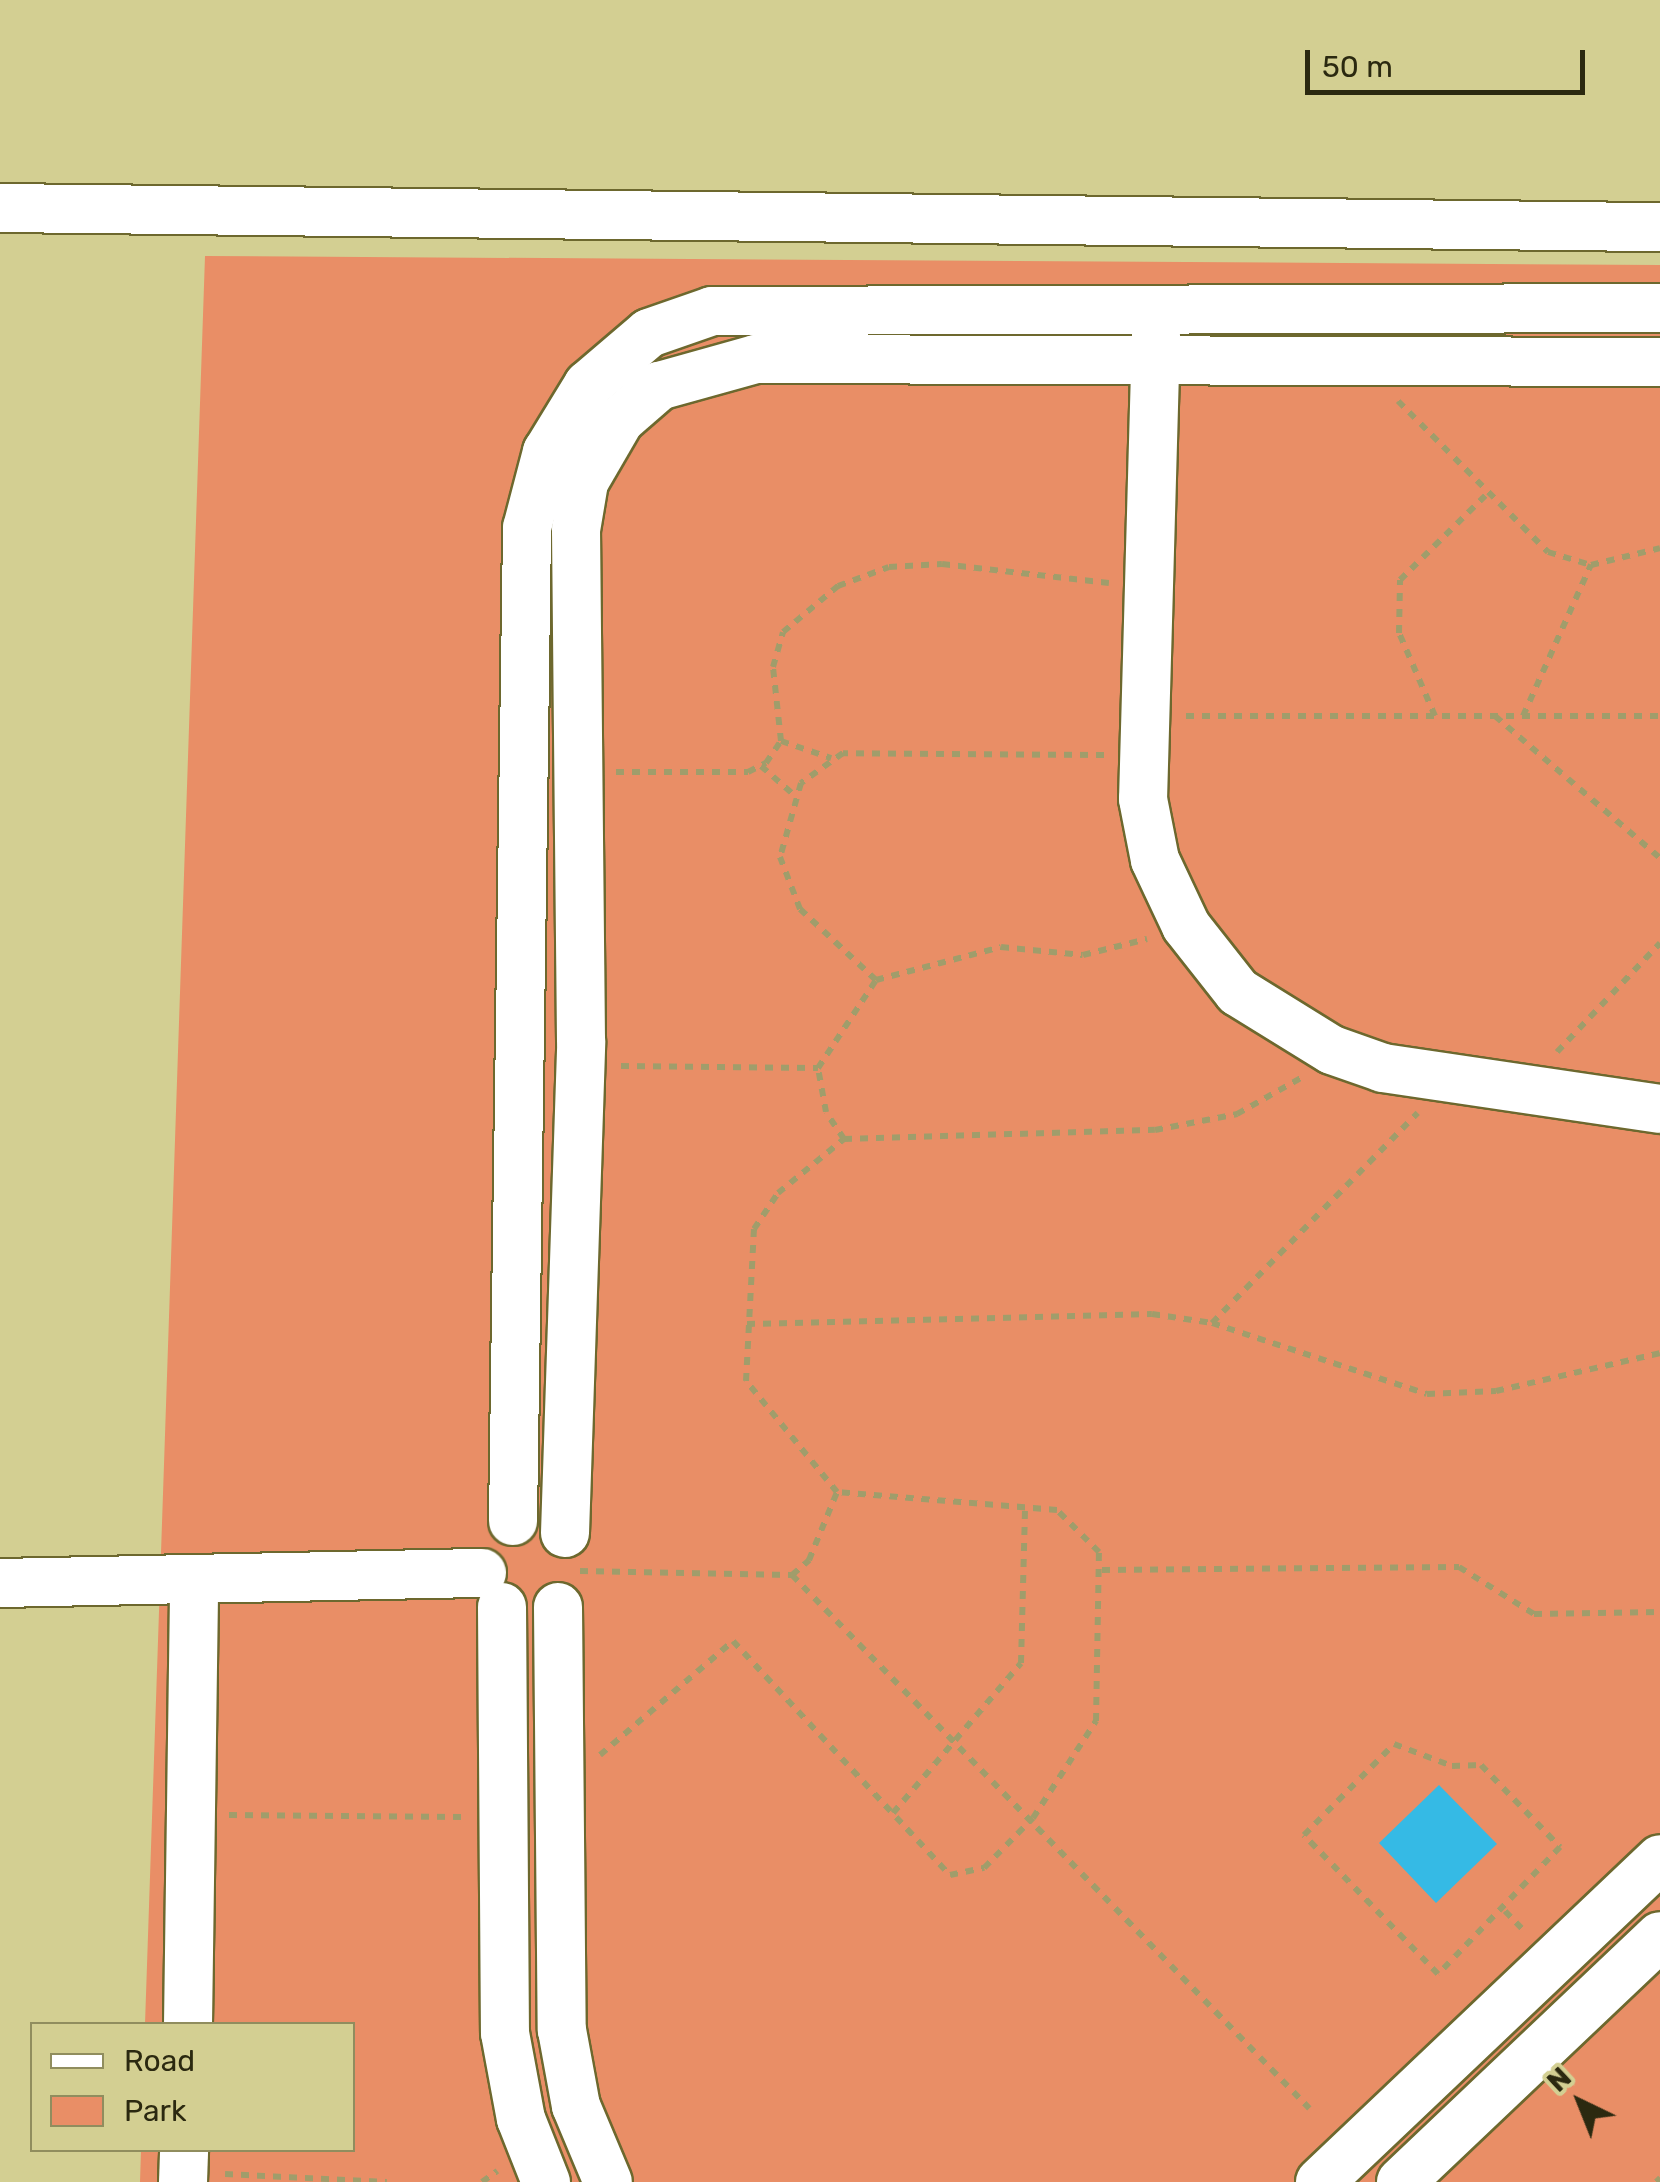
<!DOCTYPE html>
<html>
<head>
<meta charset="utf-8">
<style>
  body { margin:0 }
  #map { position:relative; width:1660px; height:2182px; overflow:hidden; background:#d3cf92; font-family:Rubik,sans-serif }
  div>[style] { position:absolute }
  .green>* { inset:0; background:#e98e66 }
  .water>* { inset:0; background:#35bae5 }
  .path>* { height:6px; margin-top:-3px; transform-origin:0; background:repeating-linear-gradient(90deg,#a09d6b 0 8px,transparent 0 16px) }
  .roads { filter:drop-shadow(2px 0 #6d682e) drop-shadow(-2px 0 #6d682e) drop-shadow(0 2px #6d682e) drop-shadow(0 -2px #6d682e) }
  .minor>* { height:48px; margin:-24px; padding:0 24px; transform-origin:24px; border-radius:24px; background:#fff }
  span { translate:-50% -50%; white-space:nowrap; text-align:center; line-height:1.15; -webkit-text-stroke:8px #d3cf92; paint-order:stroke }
  .legend { position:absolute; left:30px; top:2022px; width:325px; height:130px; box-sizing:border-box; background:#d3cf92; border:2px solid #908d5e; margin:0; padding:12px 18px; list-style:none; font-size:30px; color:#2b2910 }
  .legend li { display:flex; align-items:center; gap:20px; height:50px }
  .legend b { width:50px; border:2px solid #908d5e }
  .north { position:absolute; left:1530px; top:2052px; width:100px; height:100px; -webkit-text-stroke:8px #d3cf92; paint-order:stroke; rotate:317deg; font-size:28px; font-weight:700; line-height:40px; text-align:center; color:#2b2910 }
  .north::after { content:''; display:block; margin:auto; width:35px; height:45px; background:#2b2910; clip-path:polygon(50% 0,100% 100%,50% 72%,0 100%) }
  .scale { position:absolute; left:1305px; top:50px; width:280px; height:45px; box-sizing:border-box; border:5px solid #2b2910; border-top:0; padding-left:12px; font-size:30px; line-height:35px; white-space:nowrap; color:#2b2910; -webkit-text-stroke:8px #d3cf92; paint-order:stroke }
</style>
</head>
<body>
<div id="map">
  <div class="green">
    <i style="clip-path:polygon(205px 256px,1660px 265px,1660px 2182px,140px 2182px,141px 2150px,352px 2150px,352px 2024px,145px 2024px)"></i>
  </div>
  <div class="water">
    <i style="clip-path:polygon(1439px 1785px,1497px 1844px,1436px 1903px,1379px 1843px)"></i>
  </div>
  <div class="path">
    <i style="left:1398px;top:401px;width:213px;rotate:45.2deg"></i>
    <i style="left:1548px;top:552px;width:45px;rotate:16.8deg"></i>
    <i style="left:1591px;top:565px;width:71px;rotate:-13.8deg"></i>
    <i style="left:1186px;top:716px;width:474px"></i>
    <i style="left:1435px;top:716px;width:90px;rotate:-113.4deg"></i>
    <i style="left:1399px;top:633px;width:53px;rotate:-88.9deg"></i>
    <i style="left:1400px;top:580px;width:120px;rotate:-44.7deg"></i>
    <i style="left:1495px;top:716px;width:218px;rotate:40.7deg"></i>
    <i style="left:1523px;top:716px;width:166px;rotate:-65.8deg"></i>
    <i style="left:781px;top:741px;width:53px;rotate:18.8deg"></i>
    <i style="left:1104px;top:755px;width:261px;rotate:-179.6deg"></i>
    <i style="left:843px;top:753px;width:52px;rotate:144.5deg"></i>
    <i style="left:801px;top:783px;width:77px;rotate:105.8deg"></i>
    <i style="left:780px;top:857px;width:56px;rotate:69deg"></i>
    <i style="left:800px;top:909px;width:104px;rotate:43.1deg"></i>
    <i style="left:876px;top:980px;width:129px;rotate:-14.8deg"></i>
    <i style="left:1001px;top:947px;width:82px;rotate:5.6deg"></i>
    <i style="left:1083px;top:955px;width:66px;rotate:-14deg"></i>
    <i style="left:761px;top:766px;width:44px;rotate:41.3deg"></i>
    <i style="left:616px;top:772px;width:132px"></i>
    <i style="left:748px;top:772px;width:20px;rotate:-27deg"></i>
    <i style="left:766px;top:763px;width:27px;rotate:-56deg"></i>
    <i style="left:781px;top:741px;width:74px;rotate:-96.2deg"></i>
    <i style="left:773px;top:667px;width:36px;rotate:-74deg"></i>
    <i style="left:783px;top:632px;width:72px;rotate:-39.9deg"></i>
    <i style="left:838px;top:586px;width:54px;rotate:-20.4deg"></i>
    <i style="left:889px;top:567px;width:53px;rotate:-3.2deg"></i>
    <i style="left:942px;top:564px;width:168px;rotate:6.5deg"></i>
    <i style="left:1557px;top:1052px;width:150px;rotate:-46.6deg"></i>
    <i style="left:621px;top:1066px;width:197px;rotate:0.6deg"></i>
    <i style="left:844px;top:1139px;width:32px;rotate:-124deg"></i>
    <i style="left:826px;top:1112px;width:45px;rotate:-100.3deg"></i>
    <i style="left:818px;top:1068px;width:105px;rotate:-56.6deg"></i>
    <i style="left:1212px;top:1323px;width:294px;rotate:-45.6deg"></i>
    <i style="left:747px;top:1324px;width:405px;rotate:-1.4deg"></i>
    <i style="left:1152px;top:1314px;width:61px;rotate:8.5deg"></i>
    <i style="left:1212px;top:1323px;width:226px;rotate:18.3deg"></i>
    <i style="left:1427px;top:1394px;width:69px;rotate:-2.5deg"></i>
    <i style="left:1496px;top:1391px;width:168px;rotate:-13deg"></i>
    <i style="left:1102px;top:1570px;width:357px;rotate:-0.5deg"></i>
    <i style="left:1459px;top:1567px;width:89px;rotate:32.1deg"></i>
    <i style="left:1534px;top:1614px;width:126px;rotate:-0.9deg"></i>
    <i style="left:580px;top:1571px;width:212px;rotate:1.1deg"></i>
    <i style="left:792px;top:1575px;width:23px;rotate:-41deg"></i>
    <i style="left:809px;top:1560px;width:74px;rotate:-67.6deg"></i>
    <i style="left:792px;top:1575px;width:743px;rotate:45.87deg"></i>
    <i style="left:1394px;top:1744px;width:62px;rotate:20.8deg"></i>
    <i style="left:1452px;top:1766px;width:29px;rotate:-2deg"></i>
    <i style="left:1481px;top:1765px;width:114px;rotate:46.1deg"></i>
    <i style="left:1560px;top:1847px;width:176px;rotate:133.8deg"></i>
    <i style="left:1438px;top:1974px;width:193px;rotate:-134deg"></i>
    <i style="left:1304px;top:1835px;width:128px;rotate:-45.3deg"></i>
    <i style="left:600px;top:1755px;width:175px;rotate:-40.6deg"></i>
    <i style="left:733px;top:1641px;width:319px;rotate:47.2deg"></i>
    <i style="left:950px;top:1875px;width:35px;rotate:-12deg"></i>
    <i style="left:984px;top:1868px;width:70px;rotate:-45.6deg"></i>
    <i style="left:1033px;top:1818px;width:116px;rotate:-57deg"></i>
    <i style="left:1096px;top:1721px;width:169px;rotate:-89deg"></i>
    <i style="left:1099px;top:1552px;width:59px;rotate:-135deg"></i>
    <i style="left:1057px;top:1510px;width:221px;rotate:-175.3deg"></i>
    <i style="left:837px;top:1492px;width:144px;rotate:-129.3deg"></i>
    <i style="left:746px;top:1381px;width:152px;rotate:-87deg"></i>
    <i style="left:754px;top:1229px;width:43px;rotate:-56.3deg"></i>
    <i style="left:778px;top:1193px;width:85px;rotate:-39.3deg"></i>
    <i style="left:844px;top:1139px;width:311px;rotate:-1.7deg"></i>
    <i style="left:1155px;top:1130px;width:84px;rotate:-11deg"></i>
    <i style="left:1237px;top:1114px;width:73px;rotate:-29.4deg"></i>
    <i style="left:893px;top:1813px;width:197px;rotate:-49.5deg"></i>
    <i style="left:1021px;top:1663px;width:155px;rotate:-88.5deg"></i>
    <i style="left:229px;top:1815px;width:233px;rotate:0.5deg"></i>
    <i style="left:1505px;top:1911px;width:29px;rotate:46deg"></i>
    <i style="left:225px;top:2174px;width:162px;rotate:2.8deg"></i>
    <i style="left:482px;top:2182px;width:19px;rotate:-36deg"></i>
    <i style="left:1656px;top:2182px;width:6px;rotate:-45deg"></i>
  </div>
  <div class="roads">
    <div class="minor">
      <i style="left:0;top:208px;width:1660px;rotate:0.66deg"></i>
      <i style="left:1156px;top:335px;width:464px;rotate:91.6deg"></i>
      <i style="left:1143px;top:799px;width:62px;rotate:78.9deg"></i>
      <i style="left:1155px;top:860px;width:73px;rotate:64.8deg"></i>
      <i style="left:1186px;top:926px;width:84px;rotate:51.8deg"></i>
      <i style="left:1238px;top:992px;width:110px;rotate:31.7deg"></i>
      <i style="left:1332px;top:1050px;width:54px;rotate:19.4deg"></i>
      <i style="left:1383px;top:1068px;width:280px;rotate:8.4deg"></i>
      <i style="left:513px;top:1521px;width:993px;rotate:-89.19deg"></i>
      <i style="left:527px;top:528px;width:79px;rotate:-75.3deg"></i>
      <i style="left:547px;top:452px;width:79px;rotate:-58.5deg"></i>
      <i style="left:588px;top:385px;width:80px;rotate:-40.4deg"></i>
      <i style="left:649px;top:333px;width:67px;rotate:-19.2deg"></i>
      <i style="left:712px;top:311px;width:948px;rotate:-0.18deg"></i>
      <i style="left:565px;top:1533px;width:492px;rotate:-88.1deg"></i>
      <i style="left:581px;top:1041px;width:511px;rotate:-90.56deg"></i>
      <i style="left:576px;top:530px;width:49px;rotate:-80.5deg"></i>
      <i style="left:584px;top:482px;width:72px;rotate:-59.9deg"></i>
      <i style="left:620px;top:420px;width:52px;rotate:-41.1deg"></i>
      <i style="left:659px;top:386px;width:101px;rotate:-15.6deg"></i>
      <i style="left:756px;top:359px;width:904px;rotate:0.19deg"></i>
      <i style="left:0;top:1583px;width:482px;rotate:-1.2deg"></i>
      <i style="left:502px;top:1607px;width:426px;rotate:89.6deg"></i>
      <i style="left:505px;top:2033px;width:87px;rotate:79.5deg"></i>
      <i style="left:521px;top:2119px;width:68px;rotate:68.4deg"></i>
      <i style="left:558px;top:1607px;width:423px;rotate:89.5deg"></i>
      <i style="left:562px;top:2030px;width:77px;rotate:79.6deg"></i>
      <i style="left:576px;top:2106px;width:82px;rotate:67.2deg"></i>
      <i style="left:188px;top:2024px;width:445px;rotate:-89.2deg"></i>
      <i style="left:183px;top:2182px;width:32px;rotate:-88deg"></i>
      <i style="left:1320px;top:2182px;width:469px;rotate:-43.5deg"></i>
      <i style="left:1401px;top:2182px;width:357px;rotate:-43.5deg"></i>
    </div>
  </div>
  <ul class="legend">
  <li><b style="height:12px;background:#fff"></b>Road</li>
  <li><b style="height:28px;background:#e98e66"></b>Park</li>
  </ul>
  <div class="north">N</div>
  <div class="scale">50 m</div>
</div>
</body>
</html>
